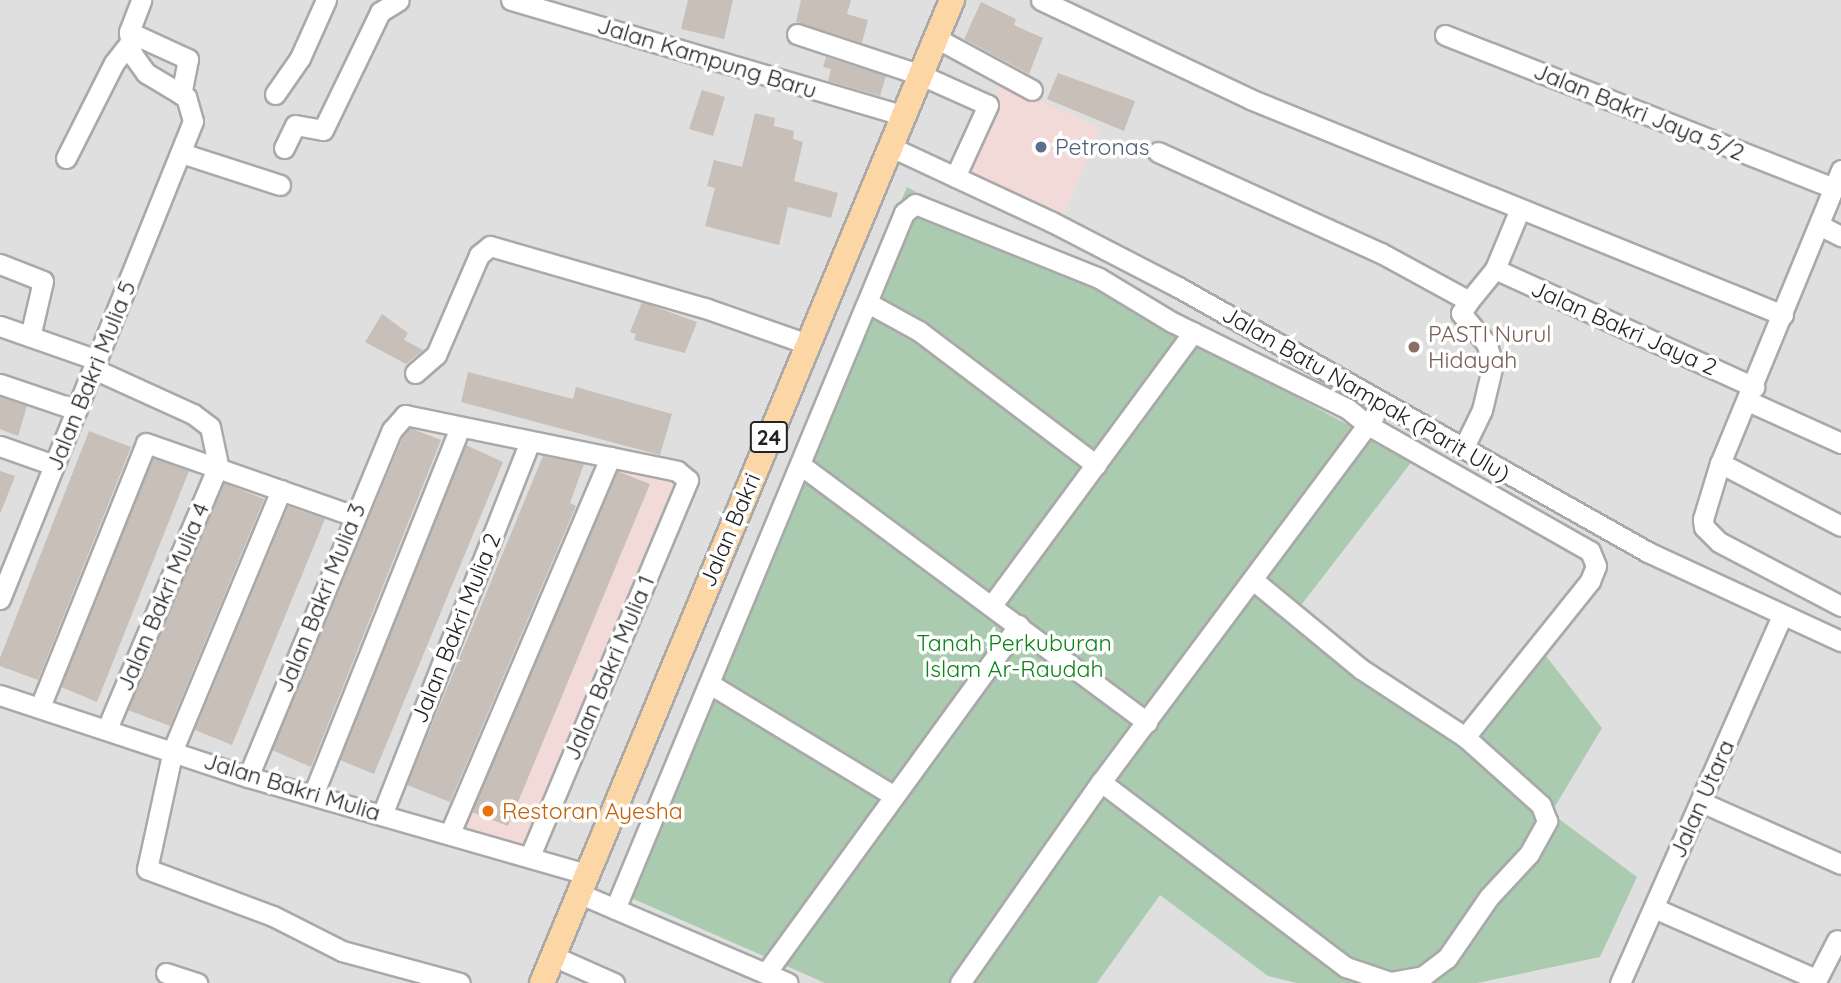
<!DOCTYPE html>
<html>
<head>
<meta charset="utf-8">
<style>
  body { margin:0 }
  #map { position:relative; width:1841px; height:983px; overflow:hidden; background:#f2efe9; font-family:Quicksand,sans-serif }
  div>[style] { position:absolute }
  .residential>* { inset:0; background:#e0dfdf }
  .commercial>* { inset:0; background:#f2dad9 }
  .cemetery>* { inset:0; background:#aacbaf }
  .building>* { inset:0; background:#c7bfb8 }
  .roads { filter:drop-shadow(2px 0 #a9a9a9) drop-shadow(-2px 0 #a9a9a9) drop-shadow(0 2px #a9a9a9) drop-shadow(0 -2px #a9a9a9) }
  .minor>* { height:19px; margin:-9.5px; padding:0 9.5px; transform-origin:9.5px; border-radius:9.5px; background:#fff }
  .major>* { height:24px; margin:-12px; padding:0 12px; transform-origin:12px; border-radius:12px; background:#fcd6a4 }
  .dots>* { width:19px; height:19px; translate:-50% -50%; box-sizing:border-box; border:4px solid #fff; border-radius:50% }
  span { translate:-50% -50%; white-space:nowrap; text-align:center; line-height:1.15; -webkit-text-stroke:7px #fff; paint-order:stroke }
  .shield-label span { padding:2px 5px; background:#fff; border:2px solid; border-radius:5px; -webkit-text-stroke-width:0 }
  .shield-label { font-size:21px; color:#222; font-weight:700 }
  .street-label { font-size:23px; color:#222 }
  .service-label { font-size:23px; color:#4e5e75 }
  .left { translate:0 -50%; text-align:left }
  .education-label { font-size:23px; color:#785e54 }
  .park-label { font-size:23px; color:#0c8416 }
  .food-label { font-size:23px; color:#c56008 }
</style>
</head>
<body>
<div id="map">
  <div class="residential">
    <i style="clip-path:polygon(0 0,1841px 0,1841px 983px,0 983px)"></i>
  </div>
  <div class="commercial">
    <i style="clip-path:polygon(1001px 83px,1100px 128px,1063px 217px,963px 171px)"></i>
    <i style="clip-path:polygon(607px 453px,695px 480px,533px 863px,444px 838px)"></i>
  </div>
  <div class="cemetery">
    <i style="clip-path:polygon(907px 187px,1413px 460px,1292px 617px,1464px 747px,1546px 656px,1602px 728px,1551px 813px,1637px 877px,1600px 957px,1477px 983px,1297px 983px,1268px 976px,1160px 895px,1097px 983px,825px 983px,613px 890px)"></i>
  </div>
  <div class="building">
    <i style="clip-path:polygon(688px 0,733px 0,724px 39px,681px 29px)"></i>
    <i style="clip-path:polygon(801px 0,851px 0,847px 14px,868px 20px,862px 43px,796px 22px)"></i>
    <i style="clip-path:polygon(981px 2px,1016px 19px,1014px 25px,1043px 38px,1029px 74px,964px 39px)"></i>
    <i style="clip-path:polygon(826px 57px,886px 76px,880px 96px,828px 81px,831px 69px,823px 67px)"></i>
    <i style="clip-path:polygon(1058px 73px,1135px 101px,1124px 131px,1047px 99px)"></i>
    <i style="clip-path:polygon(702px 90px,725px 97px,713px 136px,689px 129px)"></i>
    <i style="clip-path:polygon(755px 113px,775px 118px,774px 126px,794px 131px,793px 139px,803px 142px,794px 181px,838px 193px,831px 218px,788px 207px,779px 245px,705px 226px,715px 188px,707px 186px,714px 160px,742px 167px)"></i>
    <i style="clip-path:polygon(642px 302px,697px 322px,685px 353px,634px 340px,636px 334px,630px 332px)"></i>
    <i style="clip-path:polygon(382px 314px,408px 333px,404px 340px,423px 350px,406px 364px,365px 342px)"></i>
    <i style="clip-path:polygon(468px 372px,573px 399px,576px 387px,672px 414px,660px 455px,461px 402px)"></i>
    <i style="clip-path:polygon(0 397px,27px 406px,18px 436px,0 429px)"></i>
    <i style="clip-path:polygon(410px 428px,441px 440px,311px 767px,272px 750px,403px 437px)"></i>
    <i style="clip-path:polygon(89px 431px,131px 447px,38px 680px,0 666px,0 658px)"></i>
    <i style="clip-path:polygon(466px 445px,503px 462px,374px 774px,340px 760px)"></i>
    <i style="clip-path:polygon(543px 456px,584px 464px,570px 503px,576px 506px,450px 802px,407px 785px)"></i>
    <i style="clip-path:polygon(153px 458px,189px 471px,97px 702px,61px 687px)"></i>
    <i style="clip-path:polygon(0 471px,15px 476px,1px 512px,0 512px)"></i>
    <i style="clip-path:polygon(617px 471px,650px 484px,508px 826px,472px 812px)"></i>
    <i style="clip-path:polygon(224px 483px,264px 499px,170px 726px,128px 710px)"></i>
    <i style="clip-path:polygon(288px 506px,325px 519px,232px 745px,195px 730px)"></i>
  </div>
  <div class="roads">
    <div class="minor">
      <i style="left:511px;top:0;width:410px;rotate:16.4deg"></i>
      <i style="left:1041px;top:0;width:231px;rotate:25.3deg"></i>
      <i style="left:1250px;top:99px;width:575px;rotate:22.06deg"></i>
      <i style="left:129px;top:32px;width:65px;rotate:24.6deg"></i>
      <i style="left:188px;top:59px;width:36px;rotate:101deg"></i>
      <i style="left:797px;top:34px;width:131px;rotate:18.3deg"></i>
      <i style="left:921px;top:75px;width:73px;rotate:24.1deg"></i>
      <i style="left:988px;top:105px;width:79px;rotate:114.6deg"></i>
      <i style="left:1445px;top:35px;width:418px;rotate:21.5deg"></i>
      <i style="left:936px;top:38px;width:109px;rotate:28.4deg"></i>
      <i style="left:275px;top:94px;width:44px;rotate:-55.2deg"></i>
      <i style="left:300px;top:58px;width:64px;rotate:-65.9deg"></i>
      <i style="left:891px;top:147px;width:178px;rotate:25deg"></i>
      <i style="left:1052px;top:222px;width:142px;rotate:27.3deg"></i>
      <i style="left:1178px;top:287px;width:540px;rotate:29.42deg"></i>
      <i style="left:1648px;top:552px;width:213px;rotate:24.8deg"></i>
      <i style="left:284px;top:148px;width:25px;rotate:-64deg"></i>
      <i style="left:295px;top:125px;width:28px;rotate:10deg"></i>
      <i style="left:323px;top:130px;width:131px;rotate:-64.2deg"></i>
      <i style="left:380px;top:12px;width:22px;rotate:-32deg"></i>
      <i style="left:1158px;top:152px;width:245px;rotate:24.4deg"></i>
      <i style="left:1381px;top:253px;width:100px;rotate:28.6deg"></i>
      <i style="left:1469px;top:301px;width:41px;rotate:-50.9deg"></i>
      <i style="left:1495px;top:269px;width:63px;rotate:-67.5deg"></i>
      <i style="left:181px;top:153px;width:104px;rotate:17.9deg"></i>
      <i style="left:66px;top:158px;width:106px;rotate:-63.2deg"></i>
      <i style="left:114px;top:63px;width:24px;rotate:-52deg"></i>
      <i style="left:1841px;top:170px;width:317px;rotate:112.4deg"></i>
      <i style="left:1720px;top:463px;width:59px;rotate:106.9deg"></i>
      <i style="left:1703px;top:519px;width:8px;rotate:83deg"></i>
      <i style="left:1704px;top:527px;width:21px;rotate:45deg"></i>
      <i style="left:1719px;top:542px;width:138px;rotate:27.7deg"></i>
      <i style="left:1819px;top:225px;width:25px;rotate:27deg"></i>
      <i style="left:0;top:264px;width:46px;rotate:21.6deg"></i>
      <i style="left:43px;top:281px;width:57px;rotate:103.1deg"></i>
      <i style="left:1495px;top:269px;width:285px;rotate:24.5deg"></i>
      <i style="left:868px;top:303px;width:58px;rotate:28.8deg"></i>
      <i style="left:919px;top:331px;width:222px;rotate:37.1deg"></i>
      <i style="left:0;top:326px;width:103px;rotate:19.3deg"></i>
      <i style="left:94px;top:369px;width:109px;rotate:24.4deg"></i>
      <i style="left:193px;top:414px;width:21px;rotate:37deg"></i>
      <i style="left:210px;top:427px;width:40px;rotate:78deg"></i>
      <i style="left:218px;top:466px;width:285px;rotate:112.9deg"></i>
      <i style="left:415px;top:373px;width:28px;rotate:-41deg"></i>
      <i style="left:436px;top:355px;width:109px;rotate:-66.7deg"></i>
      <i style="left:479px;top:255px;width:14px;rotate:-39deg"></i>
      <i style="left:490px;top:246px;width:224px;rotate:16.1deg"></i>
      <i style="left:705px;top:308px;width:109px;rotate:19.3deg"></i>
      <i style="left:0;top:384px;width:81px;rotate:18.7deg"></i>
      <i style="left:1748px;top:401px;width:102px;rotate:24.3deg"></i>
      <i style="left:0;top:446px;width:57px;rotate:19.4deg"></i>
      <i style="left:1463px;top:449px;width:43px;rotate:-64deg"></i>
      <i style="left:1482px;top:410px;width:47px;rotate:-76.6deg"></i>
      <i style="left:1493px;top:364px;width:22px;rotate:-108deg"></i>
      <i style="left:1486px;top:343px;width:39px;rotate:-130deg"></i>
      <i style="left:1461px;top:313px;width:14px;rotate:-56deg"></i>
      <i style="left:1720px;top:463px;width:136px;rotate:27.5deg"></i>
      <i style="left:802px;top:466px;width:430px;rotate:36.6deg"></i>
      <i style="left:281px;top:490px;width:282px;rotate:112.6deg"></i>
      <i style="left:173px;top:750px;width:122px;rotate:102.3deg"></i>
      <i style="left:147px;top:869px;width:134px;rotate:20.5deg"></i>
      <i style="left:273px;top:916px;width:77px;rotate:26.9deg"></i>
      <i style="left:342px;top:951px;width:122px;rotate:15.2deg"></i>
      <i style="left:0;top:599px;width:515px;rotate:-68.01deg"></i>
      <i style="left:193px;top:121px;width:25px;rotate:-106deg"></i>
      <i style="left:186px;top:97px;width:47px;rotate:-149deg"></i>
      <i style="left:146px;top:73px;width:24px;rotate:-126deg"></i>
      <i style="left:132px;top:54px;width:22px;rotate:-98deg"></i>
      <i style="left:129px;top:32px;width:34px;rotate:-69deg"></i>
      <i style="left:992px;top:605px;width:339px;rotate:-53.6deg"></i>
      <i style="left:710px;top:684px;width:215px;rotate:31.3deg"></i>
      <i style="left:0;top:695px;width:261px;rotate:18.3deg"></i>
      <i style="left:248px;top:777px;width:352px;rotate:16deg"></i>
      <i style="left:40px;top:707px;width:284px;rotate:-68.1deg"></i>
      <i style="left:146px;top:443px;width:221px;rotate:19.3deg"></i>
      <i style="left:248px;top:777px;width:376px;rotate:-67.5deg"></i>
      <i style="left:392px;top:430px;width:20px;rotate:-49deg"></i>
      <i style="left:405px;top:415px;width:278px;rotate:11.6deg"></i>
      <i style="left:677px;top:471px;width:14px;rotate:39deg"></i>
      <i style="left:688px;top:480px;width:408px;rotate:112.8deg"></i>
      <i style="left:1101px;top:782px;width:307px;rotate:37.1deg"></i>
      <i style="left:1346px;top:967px;width:46px;rotate:18.8deg"></i>
      <i style="left:1390px;top:982px;width:34px;rotate:-10deg"></i>
      <i style="left:1423px;top:976px;width:30px;rotate:-37deg"></i>
      <i style="left:1447px;top:958px;width:74px;rotate:-55.5deg"></i>
      <i style="left:1489px;top:897px;width:59px;rotate:-47.1deg"></i>
      <i style="left:1529px;top:854px;width:38px;rotate:-61deg"></i>
      <i style="left:1547px;top:821px;width:17px;rotate:-111deg"></i>
      <i style="left:1541px;top:805px;width:102px;rotate:-138.2deg"></i>
      <i style="left:1465px;top:737px;width:124px;rotate:-146.8deg"></i>
      <i style="left:1361px;top:669px;width:140px;rotate:-140.5deg"></i>
      <i style="left:313px;top:795px;width:396px;rotate:-68.2deg"></i>
      <i style="left:1701px;top:802px;width:153px;rotate:23.9deg"></i>
      <i style="left:382px;top:815px;width:402px;rotate:-68.4deg"></i>
      <i style="left:450px;top:833px;width:409px;rotate:-66.9deg"></i>
      <i style="left:578px;top:893px;width:228px;rotate:23.2deg"></i>
      <i style="left:1654px;top:908px;width:177px;rotate:23.7deg"></i>
      <i style="left:615px;top:909px;width:754px;rotate:-67.45deg"></i>
      <i style="left:904px;top:213px;width:14px;rotate:-39deg"></i>
      <i style="left:915px;top:204px;width:198px;rotate:21.9deg"></i>
      <i style="left:1099px;top:278px;width:85px;rotate:31.1deg"></i>
      <i style="left:1172px;top:322px;width:196px;rotate:26.3deg"></i>
      <i style="left:1348px;top:409px;width:26px;rotate:39deg"></i>
      <i style="left:1368px;top:425px;width:255px;rotate:29.6deg"></i>
      <i style="left:1590px;top:551px;width:16px;rotate:68deg"></i>
      <i style="left:1596px;top:566px;width:16px;rotate:112deg"></i>
      <i style="left:1590px;top:581px;width:200px;rotate:128.7deg"></i>
      <i style="left:553px;top:956px;width:67px;rotate:23.9deg"></i>
      <i style="left:166px;top:973px;width:33px;rotate:18deg"></i>
      <i style="left:766px;top:973px;width:430px;rotate:-54deg"></i>
      <i style="left:960px;top:983px;width:246px;rotate:-55deg"></i>
      <i style="left:1101px;top:782px;width:457px;rotate:-53.3deg"></i>
      <i style="left:1620px;top:983px;width:402px;rotate:-66.2deg"></i>
      <i style="left:1815px;top:983px;width:48px;rotate:-62.9deg"></i>
    </div>
    <div class="major">
      <i style="left:542px;top:983px;width:1065px;rotate:-67.36deg"></i>
    </div>
  </div>
  <div class="dots">
    <i style="left:1041px;top:147px;background:#5c6f8a"></i>
    <i style="left:1414px;top:347px;background:#8d6e63"></i>
    <i style="left:488px;top:811px;background:#e8710a"></i>
  </div>
  <div class="shield-label">
    <span style="left:769px;top:437px">24</span>
  </div>
  <div class="street-label">
    <span style="left:707px;top:58px;rotate:17deg">Jalan Kampung Baru</span>
    <span style="left:1639px;top:112px;rotate:22deg">Jalan Bakri Jaya 5/2</span>
    <span style="left:1624px;top:328px;rotate:24deg">Jalan Bakri Jaya 2</span>
    <span style="left:91px;top:376px;rotate:-68deg">Jalan Bakri Mulia 5</span>
    <span style="left:1366px;top:394px;rotate:30deg">Jalan Batu Nampak (Parit Ulu)</span>
    <span style="left:730px;top:530px;rotate:-67deg">Jalan Bakri</span>
    <span style="left:163px;top:597px;rotate:-67deg">Jalan Bakri Mulia 4</span>
    <span style="left:321px;top:598px;rotate:-68deg">Jalan Bakri Mulia 3</span>
    <span style="left:456px;top:628px;rotate:-68deg">Jalan Bakri Mulia 2</span>
    <span style="left:609px;top:668px;rotate:-67deg">Jalan Bakri Mulia 1</span>
    <span style="left:292px;top:787px;rotate:17deg">Jalan Bakri Mulia</span>
    <span style="left:1702px;top:799px;rotate:-66deg">Jalan Utara</span>
  </div>
  <div class="service-label">
    <span class="left" style="left:1055px;top:147px">Petronas</span>
  </div>
  <div class="education-label">
    <span class="left" style="left:1428px;top:347px">PASTI Nurul<br>Hidayah</span>
  </div>
  <div class="park-label">
    <span style="left:1014px;top:656px">Tanah Perkuburan<br>Islam Ar-Raudah</span>
  </div>
  <div class="food-label">
    <span class="left" style="left:502px;top:811px">Restoran Ayesha</span>
  </div>
</div>
</body>
</html>
